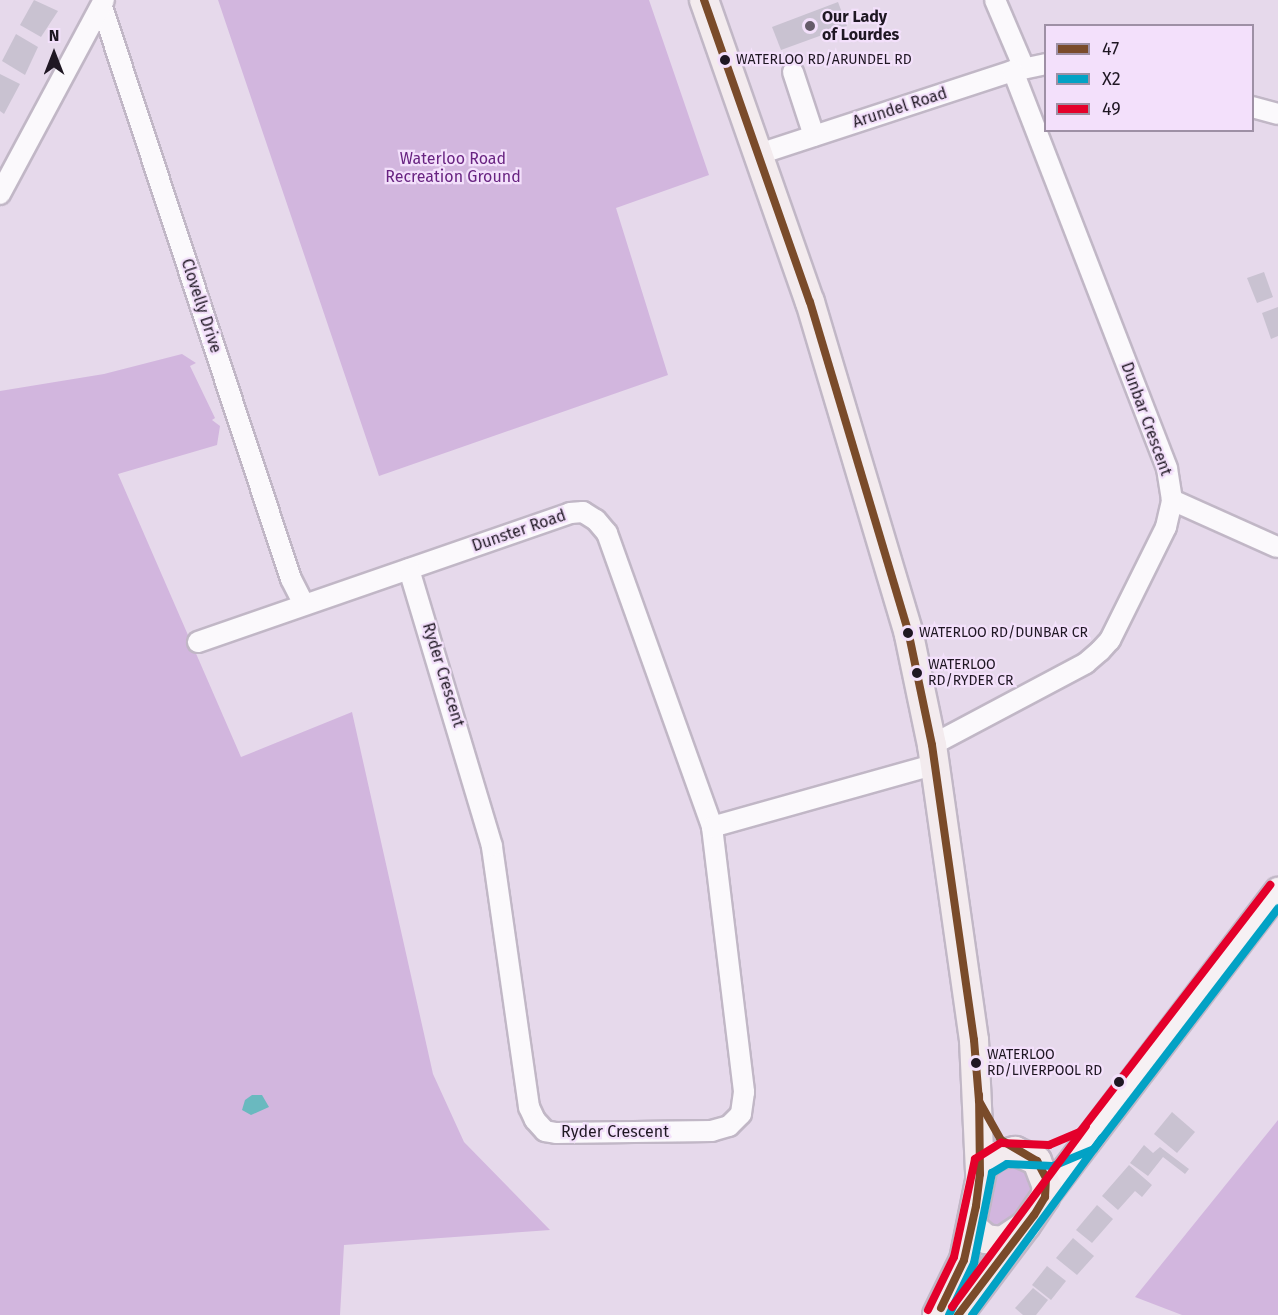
<!DOCTYPE html>
<html>
<head>
<meta charset="utf-8">
<style>
  body { margin:0 }
  #map { position:relative; width:1278px; height:1315px; overflow:hidden; background:#e6d9eb; font-family:"Fira Sans",sans-serif }
  div>[style] { position:absolute }
  .green>* { inset:0; background:#d2b6de }
  .water>* { inset:0; background:#6ab9bf }
  .building>* { inset:0; background:#c9c2d1 }
  .roads { filter:drop-shadow(2px 0 #c1b7c6) drop-shadow(-2px 0 #c1b7c6) drop-shadow(0 2px #c1b7c6) drop-shadow(0 -2px #c1b7c6) }
  .minor>* { height:20px; margin:-10px; padding:0 10px; transform-origin:10px; border-radius:10px; background:#fbf9fc }
  .major>* { height:26px; margin:-13px; padding:0 13px; transform-origin:13px; border-radius:13px; background:#f6f1f4 }
  .highway>* { height:28px; margin:-14px; padding:0 14px; transform-origin:14px; border-radius:14px; background:#f3ebee }
  .bus-1>* { height:8px; margin:-4px; padding:0 4px; transform-origin:4px; border-radius:4px; background:#7a4b2a }
  .bus-2>* { height:8px; margin:-4px; padding:0 4px; transform-origin:4px; border-radius:4px; background:#02a2c5 }
  .bus-3>* { height:8px; margin:-4px; padding:0 4px; transform-origin:4px; border-radius:4px; background:#e4002b }
  .dots>* { width:16px; height:16px; translate:-50% -50%; box-sizing:border-box; border:3px solid #f3e0fb; border-radius:50% }
  span { translate:-50% -50%; white-space:nowrap; text-align:center; line-height:1.15; -webkit-text-stroke:4.5px #f3e0fb; paint-order:stroke }
  .bus-label { font-size:14px; color:#1f1723 }
  .left { translate:0 -50%; text-align:left }
  .poi-label { font-size:16px; color:#1f1723; font-weight:700 }
  .street-label { font-size:16px; color:#1f1723 }
  .park-label { font-size:16px; color:#682381 }
  .legend { position:absolute; left:1044px; top:24px; width:210px; height:108px; box-sizing:border-box; background:#f3e0fb; border:2px solid #9e90a5; margin:0; padding:8px 10px; list-style:none; font-size:18px; color:#1f1723 }
  .legend li { display:flex; align-items:center; gap:12px; height:30px }
  .legend b { width:30px; border:2px solid #9e90a5 }
  .north { position:absolute; left:24px; top:24px; width:60px; height:60px; -webkit-text-stroke:4px #f3e0fb; paint-order:stroke; rotate:0deg; font-size:16px; font-weight:700; line-height:24px; text-align:center; color:#1f1723 }
  .north::after { content:''; display:block; margin:auto; width:21px; height:27px; background:#1f1723; clip-path:polygon(50% 0,100% 100%,50% 72%,0 100%) }
</style>
</head>
<body>
<div id="map">
  <div class="green">
    <i style="clip-path:polygon(218px 0,649px 0,709px 175px,616px 208px,668px 375px,379px 476px)"></i>
    <i style="clip-path:polygon(182px 354px,196px 363px,190px 366px,215px 418px,212px 420px,220px 426px,217px 445px,118px 474px,241px 757px,352px 712px,433px 1074px,464px 1142px,550px 1230px,344px 1245px,340px 1315px,0 1315px,0 391px,104px 374px)"></i>
    <i style="clip-path:polygon(1278px 1120px,1278px 1315px,1182px 1315px,1135px 1297px)"></i>
    <i style="clip-path:polygon(1007px 1164px,1021px 1166px,1030px 1174px,1030px 1198px,999px 1231px,984px 1228px,986px 1178px)"></i>
  </div>
  <div class="water">
    <i style="clip-path:polygon(252px 1095px,262px 1095px,269px 1107px,251px 1115px,242px 1110px,245px 1100px)"></i>
  </div>
  <div class="building">
    <i style="clip-path:polygon(34px 0,58px 11px,41px 37px,20px 25px)"></i>
    <i style="clip-path:polygon(838px 2px,847px 26px,781px 50px,772px 27px)"></i>
    <i style="clip-path:polygon(16px 34px,38px 47px,25px 75px,2px 61px)"></i>
    <i style="clip-path:polygon(0 74px,20px 84px,4px 114px,0 111px)"></i>
    <i style="clip-path:polygon(1264px 272px,1273px 297px,1257px 303px,1247px 278px)"></i>
    <i style="clip-path:polygon(1278px 307px,1278px 336px,1271px 339px,1262px 313px)"></i>
    <i style="clip-path:polygon(1172px 1112px,1195px 1132px,1177px 1153px,1154px 1134px)"></i>
    <i style="clip-path:polygon(1144px 1145px,1153px 1153px,1160px 1147px,1189px 1169px,1185px 1174px,1163px 1157px,1148px 1176px,1130px 1163px)"></i>
    <i style="clip-path:polygon(1129px 1165px,1152px 1185px,1142px 1197px,1135px 1191px,1118px 1210px,1102px 1196px)"></i>
    <i style="clip-path:polygon(1097px 1205px,1113px 1219px,1092px 1243px,1076px 1230px)"></i>
    <i style="clip-path:polygon(1073px 1238px,1094px 1256px,1077px 1275px,1056px 1258px)"></i>
    <i style="clip-path:polygon(1047px 1266px,1066px 1281px,1051px 1300px,1032px 1285px)"></i>
    <i style="clip-path:polygon(1033px 1288px,1048px 1300px,1036px 1315px,1023px 1315px,1015px 1308px)"></i>
  </div>
  <div class="roads">
    <div class="minor">
      <i style="left:995px;top:0;width:74px;rotate:66.9deg"></i>
      <i style="left:102px;top:7px;width:602px;rotate:71.72deg"></i>
      <i style="left:291px;top:579px;width:27px;rotate:63deg"></i>
      <i style="left:793px;top:72px;width:67px;rotate:71.8deg"></i>
      <i style="left:1252px;top:107px;width:27px;rotate:15deg"></i>
      <i style="left:756px;top:155px;width:270px;rotate:-18.1deg"></i>
      <i style="left:1013px;top:71px;width:34px;rotate:-12deg"></i>
      <i style="left:0;top:194px;width:220px;rotate:-61.8deg"></i>
      <i style="left:1172px;top:500px;width:115px;rotate:24.1deg"></i>
      <i style="left:198px;top:642px;width:394px;rotate:-19.1deg"></i>
      <i style="left:570px;top:513px;width:13px;rotate:-4deg"></i>
      <i style="left:583px;top:512px;width:15px;rotate:32deg"></i>
      <i style="left:596px;top:520px;width:17px;rotate:50deg"></i>
      <i style="left:607px;top:533px;width:312px;rotate:70.3deg"></i>
      <i style="left:712px;top:827px;width:267px;rotate:83.1deg"></i>
      <i style="left:744px;top:1092px;width:22px;rotate:98deg"></i>
      <i style="left:741px;top:1114px;width:17px;rotate:135deg"></i>
      <i style="left:729px;top:1126px;width:18px;rotate:164deg"></i>
      <i style="left:712px;top:1131px;width:156px;rotate:179.3deg"></i>
      <i style="left:556px;top:1133px;width:11px;rotate:-170deg"></i>
      <i style="left:545px;top:1131px;width:15px;rotate:-132deg"></i>
      <i style="left:535px;top:1120px;width:14px;rotate:-115deg"></i>
      <i style="left:529px;top:1107px;width:264px;rotate:-98.1deg"></i>
      <i style="left:492px;top:846px;width:289px;rotate:-106.7deg"></i>
      <i style="left:932px;top:745px;width:174px;rotate:-28deg"></i>
      <i style="left:1086px;top:663px;width:18px;rotate:-41deg"></i>
      <i style="left:1100px;top:651px;width:15px;rotate:-48deg"></i>
      <i style="left:1110px;top:640px;width:126px;rotate:-63.6deg"></i>
      <i style="left:1166px;top:527px;width:28px;rotate:-77deg"></i>
      <i style="left:1172px;top:500px;width:32px;rotate:-99deg"></i>
      <i style="left:1167px;top:468px;width:426px;rotate:-111.2deg"></i>
      <i style="left:712px;top:827px;width:230px;rotate:-15.7deg"></i>
    </div>
    <div class="major">
      <i style="left:1045px;top:1197px;width:385px;rotate:-52.7deg"></i>
    </div>
    <div class="highway">
      <i style="left:704px;top:0;width:320px;rotate:70.7deg"></i>
      <i style="left:810px;top:302px;width:347px;rotate:73.4deg"></i>
      <i style="left:909px;top:635px;width:112px;rotate:78.2deg"></i>
      <i style="left:932px;top:745px;width:298px;rotate:81.9deg"></i>
      <i style="left:974px;top:1040px;width:134px;rotate:87.4deg"></i>
      <i style="left:937px;top:1315px;width:61px;rotate:-63.9deg"></i>
      <i style="left:964px;top:1260px;width:96px;rotate:-78.6deg"></i>
      <i style="left:983px;top:1166px;width:16px;rotate:-38deg"></i>
      <i style="left:996px;top:1156px;width:20px;rotate:-15deg"></i>
      <i style="left:1015px;top:1151px;width:24px;rotate:24deg"></i>
      <i style="left:1037px;top:1161px;width:28px;rotate:69deg"></i>
      <i style="left:1047px;top:1187px;width:10px;rotate:101deg"></i>
      <i style="left:1045px;top:1197px;width:34px;rotate:124deg"></i>
      <i style="left:1026px;top:1225px;width:29px;rotate:146deg"></i>
      <i style="left:1002px;top:1241px;width:16px;rotate:-173deg"></i>
      <i style="left:986px;top:1239px;width:18px;rotate:-139deg"></i>
      <i style="left:958px;top:1315px;width:108px;rotate:-52.9deg"></i>
    </div>
  </div>
  <div class="bus-1">
    <i style="left:704px;top:0;width:320px;rotate:70.7deg"></i>
    <i style="left:810px;top:302px;width:347px;rotate:73.4deg"></i>
    <i style="left:909px;top:635px;width:112px;rotate:78.2deg"></i>
    <i style="left:932px;top:745px;width:298px;rotate:81.9deg"></i>
    <i style="left:974px;top:1040px;width:61px;rotate:85.3deg"></i>
    <i style="left:979px;top:1101px;width:45px;rotate:60.6deg"></i>
    <i style="left:1001px;top:1140px;width:42px;rotate:30.3deg"></i>
    <i style="left:1037px;top:1161px;width:19px;rotate:62deg"></i>
    <i style="left:1046px;top:1178px;width:19px;rotate:93deg"></i>
    <i style="left:1045px;top:1197px;width:21px;rotate:121deg"></i>
    <i style="left:1034px;top:1215px;width:126px;rotate:127.2deg"></i>
    <i style="left:941px;top:1308px;width:53px;rotate:-64.4deg"></i>
    <i style="left:964px;top:1260px;width:55px;rotate:-77.5deg"></i>
    <i style="left:976px;top:1206px;width:32px;rotate:-83deg"></i>
    <i style="left:980px;top:1174px;width:79px;rotate:-90.7deg"></i>
  </div>
  <div class="bus-2">
    <i style="left:949px;top:1315px;width:58px;rotate:-64.3deg"></i>
    <i style="left:974px;top:1263px;width:92px;rotate:-78.7deg"></i>
    <i style="left:992px;top:1173px;width:17px;rotate:-31deg"></i>
    <i style="left:1007px;top:1164px;width:46px;rotate:2.5deg"></i>
    <i style="left:1053px;top:1166px;width:44px;rotate:-22.5deg"></i>
    <i style="left:1094px;top:1149px;width:303px;rotate:-52.6deg"></i>
    <i style="left:972px;top:1315px;width:220px;rotate:-53.7deg"></i>
  </div>
  <div class="bus-3">
    <i style="left:952px;top:1307px;width:225px;rotate:-53.5deg"></i>
    <i style="left:928px;top:1310px;width:59px;rotate:-63.9deg"></i>
    <i style="left:954px;top:1257px;width:100px;rotate:-77.9deg"></i>
    <i style="left:975px;top:1159px;width:31px;rotate:-32deg"></i>
    <i style="left:1001px;top:1143px;width:48px;rotate:2.4deg"></i>
    <i style="left:1049px;top:1145px;width:34px;rotate:-23deg"></i>
    <i style="left:1080px;top:1132px;width:312px;rotate:-52.4deg"></i>
  </div>
  <div class="dots">
    <i style="left:810px;top:26px;background:#655b69"></i>
    <i style="left:725px;top:60px;background:#1f1723"></i>
    <i style="left:908px;top:633px;background:#1f1723"></i>
    <i style="left:917px;top:673px;background:#1f1723"></i>
    <i style="left:976px;top:1063px;background:#1f1723"></i>
    <i style="left:1119px;top:1082px;background:#1f1723"></i>
  </div>
  <div class="bus-label">
    <span class="left" style="left:736px;top:60px">WATERLOO RD/ARUNDEL RD</span>
    <span class="left" style="left:919px;top:633px">WATERLOO RD/DUNBAR CR</span>
    <span class="left" style="left:928px;top:673px">WATERLOO<br>RD/RYDER CR</span>
    <span class="left" style="left:987px;top:1063px">WATERLOO<br>RD/LIVERPOOL RD</span>
  </div>
  <div class="poi-label">
    <span class="left" style="left:822px;top:26px">Our Lady<br>of Lourdes</span>
  </div>
  <div class="street-label">
    <span style="left:900px;top:108px;rotate:-18deg">Arundel Road</span>
    <span style="left:201px;top:306px;rotate:72deg">Clovelly Drive</span>
    <span style="left:1146px;top:419px;rotate:70deg">Dunbar Crescent</span>
    <span style="left:519px;top:531px;rotate:-19deg">Dunster Road</span>
    <span style="left:443px;top:675px;rotate:73deg">Ryder Crescent</span>
    <span style="left:615px;top:1132px">Ryder Crescent</span>
  </div>
  <div class="park-label">
    <span style="left:453px;top:168px">Waterloo Road<br>Recreation Ground</span>
  </div>
  <ul class="legend">
  <li><b style="height:8px;background:#7a4b2a"></b>47</li>
  <li><b style="height:8px;background:#02a2c5"></b>X2</li>
  <li><b style="height:8px;background:#e4002b"></b>49</li>
  </ul>
  <div class="north">N</div>
</div>
</body>
</html>
